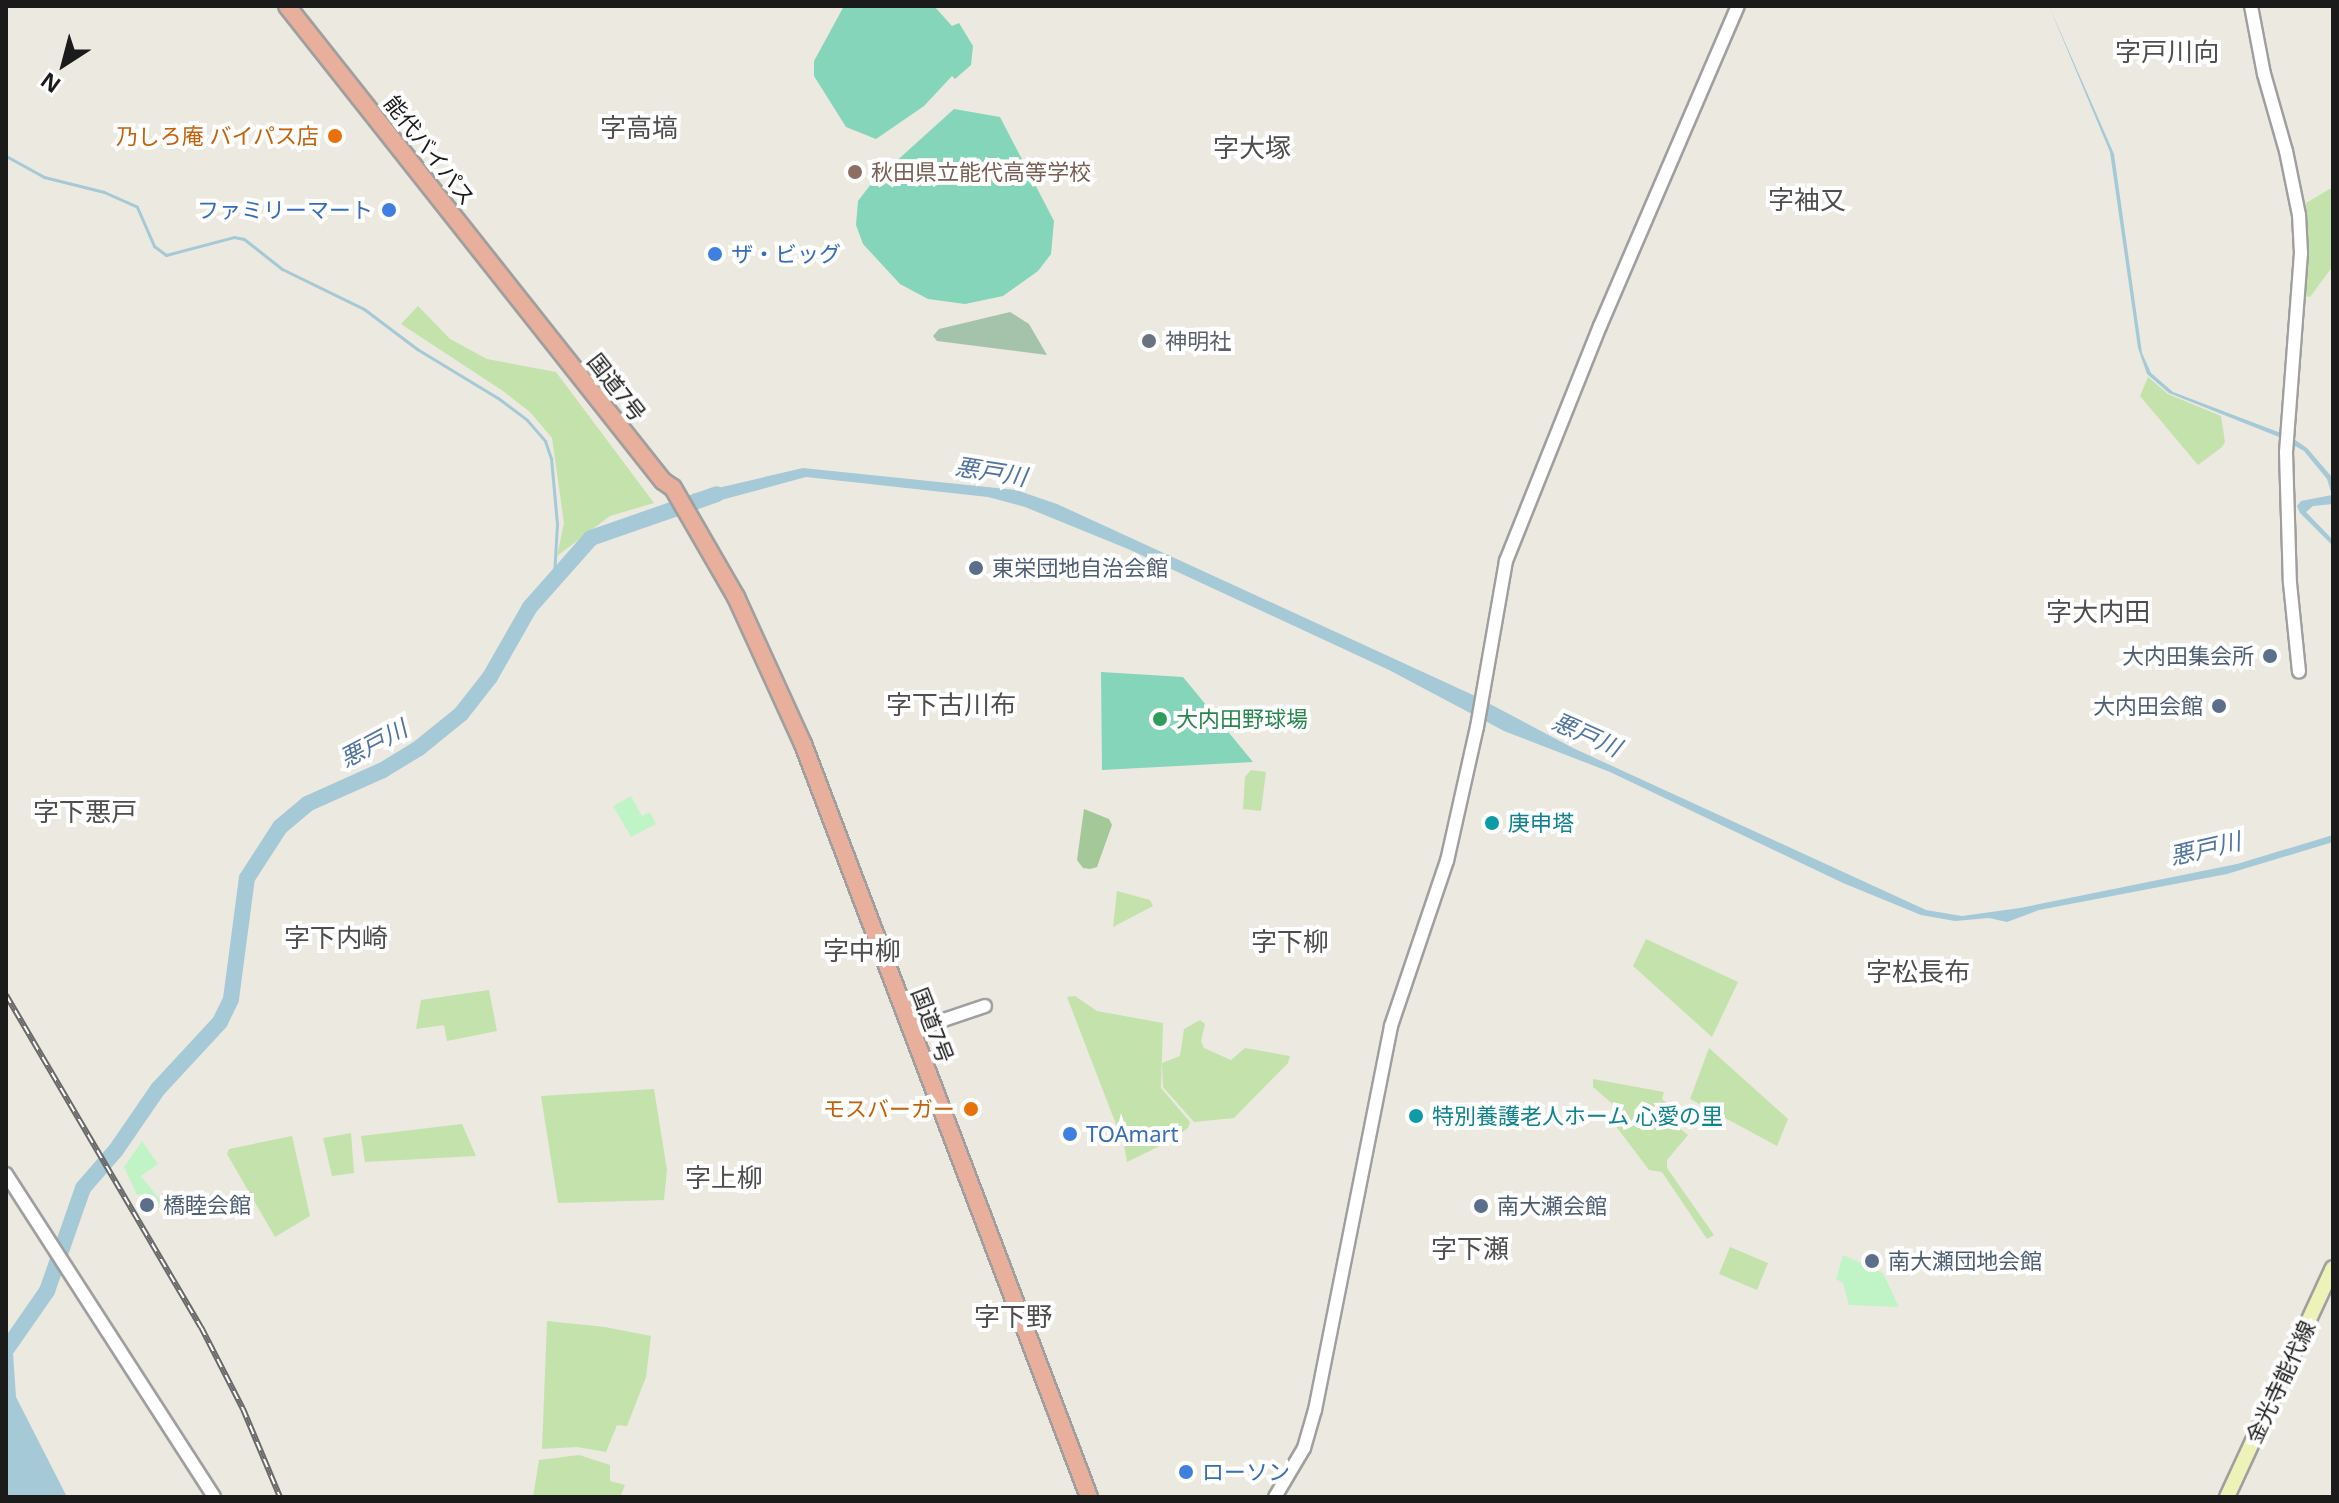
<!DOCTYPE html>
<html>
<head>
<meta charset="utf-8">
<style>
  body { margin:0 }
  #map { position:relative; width:2339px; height:1503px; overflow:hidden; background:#ece9e1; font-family:"Noto Sans","Noto Sans JP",sans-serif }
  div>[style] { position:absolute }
  .grass>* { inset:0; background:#c4e2ab }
  .forest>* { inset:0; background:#a5c899 }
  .cemetery>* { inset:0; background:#a4c3aa }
  .park>* { inset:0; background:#c0f4c7 }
  .pitch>* { inset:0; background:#85d5ba }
  .water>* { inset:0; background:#a5c9d6 }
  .stream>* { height:3px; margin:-1.5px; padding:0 1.5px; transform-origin:1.5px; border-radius:1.5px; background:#a5c9d6 }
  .river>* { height:16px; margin:-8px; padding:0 8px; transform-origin:8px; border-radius:8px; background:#a5c9d6 }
  .roads { filter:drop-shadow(2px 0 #9f9f9f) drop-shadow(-2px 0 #9f9f9f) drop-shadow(0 2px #9f9f9f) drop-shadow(0 -2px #9f9f9f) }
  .tertiary>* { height:12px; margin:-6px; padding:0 6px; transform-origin:6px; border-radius:6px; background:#fff }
  .secondary>* { height:14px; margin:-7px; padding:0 7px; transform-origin:7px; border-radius:7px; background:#edf3b8 }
  .trunk>* { height:16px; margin:-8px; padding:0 8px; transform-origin:8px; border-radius:8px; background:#e8b09c }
  .rail>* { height:6px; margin-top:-3px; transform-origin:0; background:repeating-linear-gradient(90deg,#fff 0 9px,#696969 0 18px); box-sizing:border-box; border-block:2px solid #696969 }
  .dots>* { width:22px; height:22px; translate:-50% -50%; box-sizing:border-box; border:4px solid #fff; border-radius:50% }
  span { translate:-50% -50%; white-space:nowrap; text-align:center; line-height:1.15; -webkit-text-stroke:8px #fff; paint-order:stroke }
  .food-label { font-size:22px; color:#c56008 }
  .right { translate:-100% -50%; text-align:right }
  .street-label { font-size:22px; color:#1b1b1b }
  .education-label { font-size:22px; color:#785e54 }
  .left { translate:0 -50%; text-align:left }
  .shop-label { font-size:22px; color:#366cbe }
  .worship-label { font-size:22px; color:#5b616d }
  .service-label { font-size:22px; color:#4e5e75 }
  .leisure-label { font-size:22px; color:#27864d }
  .culture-label { font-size:22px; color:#0d838f }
  .water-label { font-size:24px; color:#5175a1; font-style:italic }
  .quarter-label { font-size:26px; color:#4e4e4e }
  .frame { position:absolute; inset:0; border:8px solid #1b1b1b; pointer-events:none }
  .north { position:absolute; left:24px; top:24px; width:80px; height:80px; -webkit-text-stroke:6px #fff; paint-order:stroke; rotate:216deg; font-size:22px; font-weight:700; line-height:32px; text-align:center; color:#1b1b1b }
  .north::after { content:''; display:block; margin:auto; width:28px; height:36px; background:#1b1b1b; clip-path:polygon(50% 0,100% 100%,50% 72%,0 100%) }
</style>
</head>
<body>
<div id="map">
  <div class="grass">
    <i style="clip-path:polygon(2333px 187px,2333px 266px,2310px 297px,2305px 296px,2309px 260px,2306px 203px)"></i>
    <i style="clip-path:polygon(418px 306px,450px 339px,487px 359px,556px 372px,654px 503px,610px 516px,557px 556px,564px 523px,552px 438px,530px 412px,503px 391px,401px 324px)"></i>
    <i style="clip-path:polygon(2148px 377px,2168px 394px,2221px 416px,2225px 442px,2222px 447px,2198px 465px,2140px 396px)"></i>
    <i style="clip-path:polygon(1251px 770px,1266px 772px,1261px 811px,1243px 809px,1245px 777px)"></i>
    <i style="clip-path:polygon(1117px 891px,1150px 900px,1153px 906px,1113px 927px)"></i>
    <i style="clip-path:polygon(1646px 939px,1738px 982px,1712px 1037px,1633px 966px)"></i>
    <i style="clip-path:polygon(489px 990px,497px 1031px,447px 1041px,444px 1025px,416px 1029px,421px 1000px)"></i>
    <i style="clip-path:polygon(1075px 996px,1097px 1011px,1163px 1023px,1161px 1088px,1190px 1122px,1188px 1128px,1168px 1142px,1127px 1162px,1124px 1145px,1067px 997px)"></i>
    <i style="clip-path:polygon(1200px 1020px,1205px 1024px,1201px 1041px,1204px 1048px,1231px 1060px,1245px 1048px,1290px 1056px,1288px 1063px,1234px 1118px,1194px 1122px,1163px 1087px,1162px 1063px,1180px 1056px,1184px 1029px)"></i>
    <i style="clip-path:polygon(1709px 1048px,1788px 1119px,1777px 1146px,1690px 1099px)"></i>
    <i style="clip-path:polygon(1593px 1079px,1664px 1092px,1662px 1099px,1681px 1114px,1674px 1124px,1688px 1135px,1667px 1160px,1667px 1168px,1714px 1235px,1707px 1239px,1662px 1172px,1649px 1170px,1612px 1121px,1615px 1106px,1593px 1087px)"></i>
    <i style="clip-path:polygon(654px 1089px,667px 1170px,664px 1200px,558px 1203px,541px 1096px)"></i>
    <i style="clip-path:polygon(462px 1124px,476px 1156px,365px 1162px,361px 1136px)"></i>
    <i style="clip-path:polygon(351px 1133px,354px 1173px,332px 1176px,323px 1138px)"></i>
    <i style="clip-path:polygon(292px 1136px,310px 1216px,275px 1237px,227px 1154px,229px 1149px)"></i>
    <i style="clip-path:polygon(1730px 1247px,1768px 1263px,1757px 1290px,1719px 1274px)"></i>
    <i style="clip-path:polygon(547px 1321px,605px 1327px,651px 1336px,646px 1377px,627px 1426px,617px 1425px,606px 1452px,577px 1447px,542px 1449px)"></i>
    <i style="clip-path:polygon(579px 1455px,610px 1465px,610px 1481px,625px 1485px,620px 1497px,533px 1497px,539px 1460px)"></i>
  </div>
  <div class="forest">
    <i style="clip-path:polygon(1084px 809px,1109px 819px,1112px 825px,1097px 867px,1090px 869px,1083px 868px,1077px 860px)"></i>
  </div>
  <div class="cemetery">
    <i style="clip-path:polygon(1010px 312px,1029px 324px,1047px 355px,937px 341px,933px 336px,939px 329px)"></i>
  </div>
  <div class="park">
    <i style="clip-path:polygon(631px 796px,642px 816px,650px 812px,656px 824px,631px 837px,613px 806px)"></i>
    <i style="clip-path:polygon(142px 1141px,158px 1164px,141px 1176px,161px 1201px,154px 1210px,146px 1193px,137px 1195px,124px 1167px)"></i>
    <i style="clip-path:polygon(1843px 1255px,1883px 1273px,1899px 1307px,1849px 1305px,1843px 1283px,1836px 1279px)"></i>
  </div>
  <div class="pitch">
    <i style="clip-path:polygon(844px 6px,934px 6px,952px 26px,959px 23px,973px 46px,971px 65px,955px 79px,952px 76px,924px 106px,876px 139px,846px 127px,814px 76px,814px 61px)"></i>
    <i style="clip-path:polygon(954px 109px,1000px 117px,1054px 221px,1051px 254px,1038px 271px,1003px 296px,965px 304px,928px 299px,900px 284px,863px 244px,856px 225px,858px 201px,871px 184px)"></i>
    <i style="clip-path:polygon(1101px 672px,1183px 677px,1253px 762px,1102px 770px)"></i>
  </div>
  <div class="water">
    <i style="clip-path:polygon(2049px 6px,2114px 154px,2142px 353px,2151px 373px,2173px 392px,2291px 437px,2307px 448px,2331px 476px,2333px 481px,2333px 504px,2313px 506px,2306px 512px,2333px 540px,2333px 546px,2300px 513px,2297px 506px,2301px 501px,2332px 495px,2327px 479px,2304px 451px,2279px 437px,2169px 393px,2147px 374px,2138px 348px,2110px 152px)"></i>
    <i style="clip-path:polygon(803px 468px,1016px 490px,1057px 504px,1473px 695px,1573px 748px,1926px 910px,1962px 916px,2020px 908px,2237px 864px,2333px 835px,2333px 842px,2227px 874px,2039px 910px,2007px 922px,1989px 918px,1955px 921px,1921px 915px,1843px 883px,1610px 772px,1504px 731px,1389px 670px,1128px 549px,1025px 507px,988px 497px,806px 477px,699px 506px,692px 494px)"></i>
    <i style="clip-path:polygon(6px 1349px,13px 1353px,16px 1397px,67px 1497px,6px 1497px)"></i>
  </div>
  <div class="stream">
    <i style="left:6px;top:156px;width:43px;rotate:28.9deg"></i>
    <i style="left:44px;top:177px;width:62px;rotate:14deg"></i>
    <i style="left:104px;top:192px;width:36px;rotate:24deg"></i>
    <i style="left:137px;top:207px;width:43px;rotate:66.4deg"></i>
    <i style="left:154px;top:246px;width:15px;rotate:37deg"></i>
    <i style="left:166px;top:255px;width:70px;rotate:-14.8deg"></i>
    <i style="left:234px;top:237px;width:10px;rotate:11deg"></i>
    <i style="left:244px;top:239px;width:48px;rotate:38.3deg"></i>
    <i style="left:282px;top:269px;width:91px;rotate:26deg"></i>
    <i style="left:364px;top:309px;width:66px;rotate:37deg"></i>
    <i style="left:417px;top:349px;width:95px;rotate:31.2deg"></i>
    <i style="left:498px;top:398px;width:36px;rotate:37deg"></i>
    <i style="left:527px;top:420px;width:28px;rotate:49deg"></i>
    <i style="left:545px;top:441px;width:18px;rotate:71deg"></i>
    <i style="left:551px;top:458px;width:66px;rotate:84.8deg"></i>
    <i style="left:557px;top:524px;width:52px;rotate:93.3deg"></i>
  </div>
  <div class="river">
    <i style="left:6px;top:1350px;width:72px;rotate:-55.2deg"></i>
    <i style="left:47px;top:1291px;width:109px;rotate:-70.7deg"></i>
    <i style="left:83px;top:1188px;width:50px;rotate:-49deg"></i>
    <i style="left:116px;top:1150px;width:74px;rotate:-55.5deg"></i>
    <i style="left:158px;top:1089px;width:91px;rotate:-47.2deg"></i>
    <i style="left:220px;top:1022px;width:25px;rotate:-64deg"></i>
    <i style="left:231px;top:999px;width:122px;rotate:-82.5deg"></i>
    <i style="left:247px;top:878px;width:61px;rotate:-57.1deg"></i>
    <i style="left:280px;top:827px;width:35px;rotate:-40deg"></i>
    <i style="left:307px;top:804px;width:83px;rotate:-24.1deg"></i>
    <i style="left:383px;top:770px;width:42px;rotate:-31.4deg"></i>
    <i style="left:419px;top:748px;width:54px;rotate:-39deg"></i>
    <i style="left:461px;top:714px;width:47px;rotate:-51.9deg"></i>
    <i style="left:490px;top:677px;width:81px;rotate:-60.3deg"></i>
    <i style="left:530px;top:607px;width:92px;rotate:-48.5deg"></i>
    <i style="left:591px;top:538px;width:133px;rotate:-19.2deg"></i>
  </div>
  <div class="roads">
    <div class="tertiary">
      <i style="left:2251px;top:6px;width:69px;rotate:79.2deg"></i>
      <i style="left:2264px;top:74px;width:80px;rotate:74.1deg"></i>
      <i style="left:2286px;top:151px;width:65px;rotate:78.5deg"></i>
      <i style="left:2299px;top:215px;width:38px;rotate:87deg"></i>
      <i style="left:2301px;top:253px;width:200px;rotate:94.3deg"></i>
      <i style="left:2286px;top:452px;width:131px;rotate:88.3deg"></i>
      <i style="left:2290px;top:583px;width:89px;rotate:84.2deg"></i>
      <i style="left:911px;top:1031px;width:78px;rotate:-18.7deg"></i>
      <i style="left:6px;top:1174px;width:384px;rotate:57.2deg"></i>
      <i style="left:1275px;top:1497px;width:57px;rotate:-59.4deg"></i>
      <i style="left:1304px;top:1448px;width:40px;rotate:-74deg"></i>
      <i style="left:1315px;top:1410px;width:391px;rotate:-78.8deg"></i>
      <i style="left:1391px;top:1026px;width:174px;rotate:-71.3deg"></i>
      <i style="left:1447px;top:861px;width:137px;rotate:-77.4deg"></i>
      <i style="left:1477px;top:727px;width:169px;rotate:-80.1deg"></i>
      <i style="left:1506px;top:561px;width:253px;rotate:-68.2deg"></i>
      <i style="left:1600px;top:326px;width:348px;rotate:-66.7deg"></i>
    </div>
    <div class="secondary">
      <i style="left:2227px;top:1497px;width:252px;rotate:-65.2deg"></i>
    </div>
    <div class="trunk">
      <i style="left:287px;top:6px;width:606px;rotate:51.64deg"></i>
      <i style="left:663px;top:481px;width:12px;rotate:35deg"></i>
      <i style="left:673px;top:488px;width:126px;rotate:60deg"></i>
      <i style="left:736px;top:597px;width:162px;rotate:65.5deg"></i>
      <i style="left:803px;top:744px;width:805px;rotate:69.2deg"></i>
    </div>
  </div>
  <div class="rail">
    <i style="left:6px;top:995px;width:385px;rotate:59.6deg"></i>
    <i style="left:201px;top:1327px;width:92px;rotate:62.9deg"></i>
    <i style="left:243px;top:1409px;width:95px;rotate:67.2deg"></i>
  </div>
  <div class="dots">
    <i style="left:335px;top:136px;background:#e8710a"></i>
    <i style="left:855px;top:172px;background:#8d6e63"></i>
    <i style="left:389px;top:210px;background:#3f7fe0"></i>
    <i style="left:715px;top:254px;background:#3f7fe0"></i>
    <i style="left:1149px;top:341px;background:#6b7280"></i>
    <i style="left:976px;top:568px;background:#5c6f8a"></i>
    <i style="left:2270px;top:656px;background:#5c6f8a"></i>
    <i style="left:2219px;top:706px;background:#5c6f8a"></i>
    <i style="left:1160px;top:719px;background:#2e9e5b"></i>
    <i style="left:1492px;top:823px;background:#0f9aa8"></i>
    <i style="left:971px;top:1109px;background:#e8710a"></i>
    <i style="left:1416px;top:1116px;background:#0f9aa8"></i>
    <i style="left:1070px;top:1134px;background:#3f7fe0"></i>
    <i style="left:147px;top:1205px;background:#5c6f8a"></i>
    <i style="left:1481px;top:1206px;background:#5c6f8a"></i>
    <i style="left:1872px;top:1261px;background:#5c6f8a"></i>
    <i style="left:1186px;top:1472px;background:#3f7fe0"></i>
  </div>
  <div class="food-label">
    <span class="right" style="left:319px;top:136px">乃しろ庵 バイパス店</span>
    <span class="right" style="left:955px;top:1109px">モスバーガー</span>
  </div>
  <div class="street-label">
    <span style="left:430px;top:150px;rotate:52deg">能代バイパス</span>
    <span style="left:617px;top:387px;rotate:52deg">国道7号</span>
    <span style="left:933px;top:1025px;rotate:69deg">国道7号</span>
    <span style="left:2280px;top:1382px;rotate:-65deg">金光寺能代線</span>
  </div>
  <div class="education-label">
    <span class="left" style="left:871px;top:172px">秋田県立能代高等学校</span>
  </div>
  <div class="shop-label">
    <span class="right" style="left:373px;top:210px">ファミリーマート</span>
    <span class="left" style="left:731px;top:254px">ザ・ビッグ</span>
    <span class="left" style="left:1086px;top:1134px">TOAmart</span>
    <span class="left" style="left:1202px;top:1472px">ローソン</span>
  </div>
  <div class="worship-label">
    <span class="left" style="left:1165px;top:341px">神明社</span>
  </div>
  <div class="service-label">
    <span class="left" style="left:992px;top:568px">東栄団地自治会館</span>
    <span class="right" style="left:2254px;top:656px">大内田集会所</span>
    <span class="right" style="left:2203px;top:706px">大内田会館</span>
    <span class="left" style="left:163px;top:1205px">橋睦会館</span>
    <span class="left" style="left:1497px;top:1206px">南大瀬会館</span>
    <span class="left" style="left:1888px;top:1261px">南大瀬団地会館</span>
  </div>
  <div class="leisure-label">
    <span class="left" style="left:1176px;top:719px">大内田野球場</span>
  </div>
  <div class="culture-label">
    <span class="left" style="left:1508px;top:823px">庚申塔</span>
    <span class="left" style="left:1432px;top:1116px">特別養護老人ホーム 心愛の里</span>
  </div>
  <div class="water-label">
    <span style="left:991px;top:471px;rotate:9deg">悪戸川</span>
    <span style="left:1587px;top:734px;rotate:24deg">悪戸川</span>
    <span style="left:373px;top:743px;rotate:-28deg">悪戸川</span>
    <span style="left:2205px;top:848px;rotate:-13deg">悪戸川</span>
  </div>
  <div class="quarter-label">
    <span style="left:2167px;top:52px">字戸川向</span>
    <span style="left:639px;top:128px">字高塙</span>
    <span style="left:1252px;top:148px">字大塚</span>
    <span style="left:1807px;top:200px">字袖又</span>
    <span style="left:2098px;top:612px">字大内田</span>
    <span style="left:951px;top:705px">字下古川布</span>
    <span style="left:85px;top:812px">字下悪戸</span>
    <span style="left:336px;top:938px">字下内崎</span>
    <span style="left:1290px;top:942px">字下柳</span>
    <span style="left:862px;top:951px">字中柳</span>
    <span style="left:1918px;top:972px">字松長布</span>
    <span style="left:724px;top:1178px">字上柳</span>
    <span style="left:1470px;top:1249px">字下瀬</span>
    <span style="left:1013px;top:1317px">字下野</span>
  </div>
  <div class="frame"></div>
  <div class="north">N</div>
</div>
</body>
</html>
